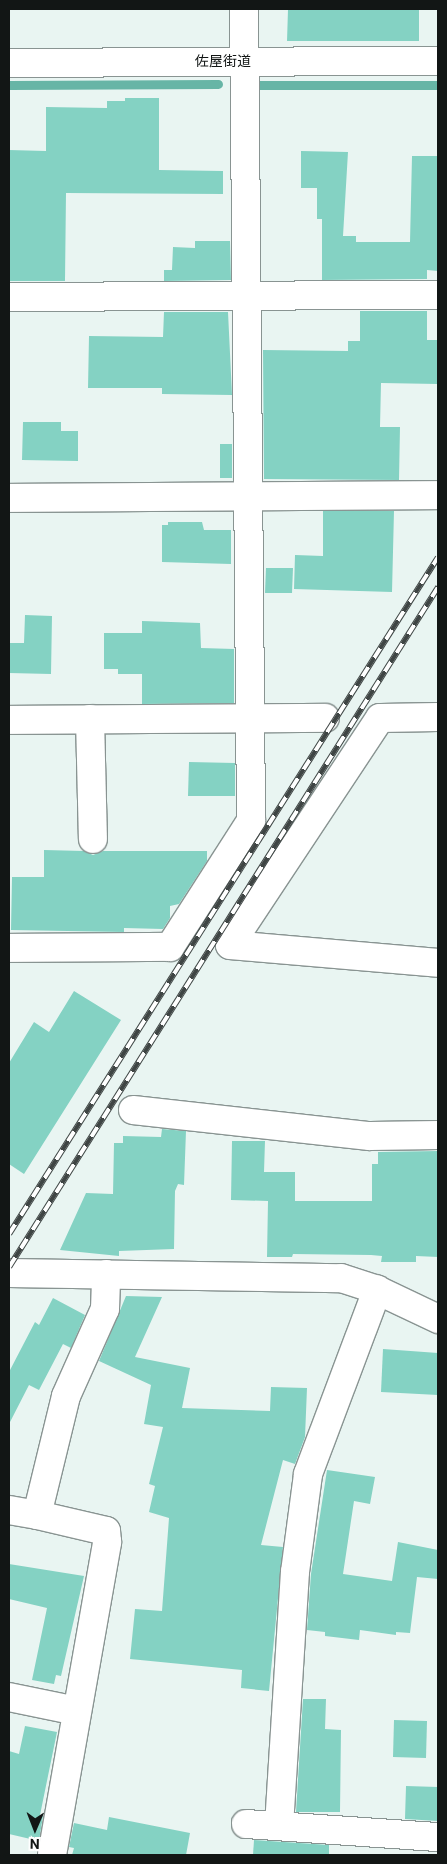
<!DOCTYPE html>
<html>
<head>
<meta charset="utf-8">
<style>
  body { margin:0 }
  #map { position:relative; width:447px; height:1864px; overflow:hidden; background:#e9f5f2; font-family:Roboto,"Noto Sans JP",sans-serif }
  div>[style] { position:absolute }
  .stream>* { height:9px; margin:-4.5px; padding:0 4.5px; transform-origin:4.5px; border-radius:4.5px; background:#67b5a6 }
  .building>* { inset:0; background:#84d2c3 }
  .roads { filter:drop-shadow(1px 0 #899492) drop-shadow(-1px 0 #899492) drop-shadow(0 1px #899492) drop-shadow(0 -1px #899492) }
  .minor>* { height:28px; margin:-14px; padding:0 14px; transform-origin:14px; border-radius:14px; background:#fff }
  .rail>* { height:5.5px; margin-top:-2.75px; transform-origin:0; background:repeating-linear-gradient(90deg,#fff 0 11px,#3f4544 0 22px); box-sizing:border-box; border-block:1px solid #3f4544 }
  span { translate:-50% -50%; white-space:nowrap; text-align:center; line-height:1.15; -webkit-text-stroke:4.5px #fff; paint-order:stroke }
  .street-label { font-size:14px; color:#121615 }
  .frame { position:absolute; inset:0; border:10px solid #121615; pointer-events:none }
  .north { position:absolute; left:10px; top:1804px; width:50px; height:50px; -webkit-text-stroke:4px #fff; paint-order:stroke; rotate:181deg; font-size:14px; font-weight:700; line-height:20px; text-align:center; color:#121615 }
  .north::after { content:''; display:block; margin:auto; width:18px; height:22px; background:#121615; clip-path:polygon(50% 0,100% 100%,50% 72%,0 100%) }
</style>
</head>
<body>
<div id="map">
  <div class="stream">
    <i style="left:9px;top:85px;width:209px;rotate:-0.3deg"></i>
    <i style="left:257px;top:85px;width:181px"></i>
  </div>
  <div class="building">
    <i style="clip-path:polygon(288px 9px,419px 9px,419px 41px,287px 41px)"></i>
    <i style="clip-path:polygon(125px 98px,159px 98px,159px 170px,223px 171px,223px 194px,66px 193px,65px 281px,9px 281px,9px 150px,46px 151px,46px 107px,107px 108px,107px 101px,125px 101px)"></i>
    <i style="clip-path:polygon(301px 151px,348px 152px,343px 236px,356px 236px,356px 242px,410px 242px,412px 156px,438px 156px,438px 271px,427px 270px,427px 279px,322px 280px,322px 219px,317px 219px,317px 188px,301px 188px)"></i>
    <i style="clip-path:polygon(195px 241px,230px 241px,231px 280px,164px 281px,164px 270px,172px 270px,173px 247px,195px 248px)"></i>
    <i style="clip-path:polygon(360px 311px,427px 311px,427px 340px,438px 340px,438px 384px,381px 383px,380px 427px,400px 427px,399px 480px,264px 479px,263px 350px,348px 351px,348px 341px,360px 341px)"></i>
    <i style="clip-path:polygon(164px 312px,228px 312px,232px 395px,162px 394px,162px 388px,88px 388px,89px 336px,163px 337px)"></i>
    <i style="clip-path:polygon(23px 422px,61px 422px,61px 431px,78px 431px,78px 461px,22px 460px)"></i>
    <i style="clip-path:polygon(220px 444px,232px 444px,232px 478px,220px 478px)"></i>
    <i style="clip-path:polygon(323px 511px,394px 511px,392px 592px,294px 589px,295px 555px,323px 556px)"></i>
    <i style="clip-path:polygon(168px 522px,202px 522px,204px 530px,231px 530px,231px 564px,162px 562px,162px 525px,168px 525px)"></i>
    <i style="clip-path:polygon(266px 568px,293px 568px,292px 593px,265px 593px)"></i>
    <i style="clip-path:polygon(25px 615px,52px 616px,51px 674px,9px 673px,9px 643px,24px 643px)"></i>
    <i style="clip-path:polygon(142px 621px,200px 623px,201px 648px,234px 649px,234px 703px,142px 704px,142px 674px,118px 674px,118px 669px,104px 669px,104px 633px,142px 633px)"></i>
    <i style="clip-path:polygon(189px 762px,235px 763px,235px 796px,188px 796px)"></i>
    <i style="clip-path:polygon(44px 850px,84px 851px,93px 855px,103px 851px,207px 851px,207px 861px,179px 904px,170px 906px,170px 918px,163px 929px,124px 928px,124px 932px,11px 930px,12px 877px,44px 877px)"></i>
    <i style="clip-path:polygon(74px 991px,121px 1020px,24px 1174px,9px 1164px,9px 1063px,34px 1022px,49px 1032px)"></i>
    <i style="clip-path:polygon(162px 1129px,186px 1131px,184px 1185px,178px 1184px,175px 1191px,174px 1249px,119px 1251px,119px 1256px,60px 1250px,86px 1193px,113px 1194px,114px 1143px,123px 1143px,123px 1136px,161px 1137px)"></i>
    <i style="clip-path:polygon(232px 1141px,265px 1141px,264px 1172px,295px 1172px,295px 1201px,372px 1201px,372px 1164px,378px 1164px,378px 1152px,438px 1151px,438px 1257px,416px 1256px,416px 1262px,381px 1262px,382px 1256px,371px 1255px,293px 1254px,292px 1257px,267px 1257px,268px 1201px,231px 1200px)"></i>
    <i style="clip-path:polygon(126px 1296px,162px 1297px,135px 1357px,190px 1368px,182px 1408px,270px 1411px,271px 1387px,307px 1388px,305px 1437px,295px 1464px,283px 1460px,261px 1545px,283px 1547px,269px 1691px,241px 1688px,242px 1670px,130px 1659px,135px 1609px,162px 1611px,169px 1518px,149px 1512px,155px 1486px,149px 1484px,163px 1427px,144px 1424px,151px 1385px,99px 1361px)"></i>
    <i style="clip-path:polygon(53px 1298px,85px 1315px,71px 1348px,63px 1344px,39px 1390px,29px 1385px,9px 1424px,9px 1372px,35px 1322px,39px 1325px)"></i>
    <i style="clip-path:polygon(383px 1349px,438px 1353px,438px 1395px,381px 1392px)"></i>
    <i style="clip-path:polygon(327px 1470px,375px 1477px,370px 1504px,354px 1501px,343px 1574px,392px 1581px,398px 1542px,438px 1550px,438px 1579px,417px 1577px,410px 1633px,396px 1632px,396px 1635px,360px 1630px,359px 1640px,325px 1636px,325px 1632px,307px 1630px,311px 1574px)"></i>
    <i style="clip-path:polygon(9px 1564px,84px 1576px,61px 1676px,56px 1675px,54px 1684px,32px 1680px,47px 1608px,9px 1599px)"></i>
    <i style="clip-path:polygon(303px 1699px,326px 1699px,325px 1729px,341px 1730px,340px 1812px,296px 1812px)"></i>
    <i style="clip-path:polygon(394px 1720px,427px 1721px,426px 1758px,393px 1757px)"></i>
    <i style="clip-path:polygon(25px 1726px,57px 1732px,40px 1815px,43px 1816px,39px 1841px,9px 1834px,9px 1751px,19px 1754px)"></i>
    <i style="clip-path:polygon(406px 1786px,438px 1787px,438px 1821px,405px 1819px)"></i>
    <i style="clip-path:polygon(109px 1817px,190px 1833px,186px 1855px,72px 1855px,74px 1848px,69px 1847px,74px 1823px,107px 1830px)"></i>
    <i style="clip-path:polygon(254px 1840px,329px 1845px,329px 1855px,253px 1855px)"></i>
  </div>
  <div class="roads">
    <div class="minor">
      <i style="left:9px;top:63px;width:429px;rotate:-0.3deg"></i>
      <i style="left:9px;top:297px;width:429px;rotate:-0.3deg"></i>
      <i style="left:9px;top:498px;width:429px;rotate:-0.4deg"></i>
      <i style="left:438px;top:717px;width:58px;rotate:179deg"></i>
      <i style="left:380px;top:718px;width:272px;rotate:123.5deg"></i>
      <i style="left:230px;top:945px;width:209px;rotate:4.9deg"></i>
      <i style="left:90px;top:719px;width:120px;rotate:88.6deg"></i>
      <i style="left:9px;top:720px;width:316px;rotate:-0.4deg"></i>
      <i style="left:9px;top:948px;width:161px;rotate:-0.4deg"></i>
      <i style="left:170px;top:947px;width:150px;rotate:-57.3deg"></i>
      <i style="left:251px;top:821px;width:812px;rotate:-90.49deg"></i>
      <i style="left:133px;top:1110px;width:238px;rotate:6.3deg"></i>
      <i style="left:370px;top:1136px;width:68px;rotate:-0.8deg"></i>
      <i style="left:9px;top:1273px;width:332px;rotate:0.9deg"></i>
      <i style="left:341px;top:1278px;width:38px;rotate:18deg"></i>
      <i style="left:377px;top:1290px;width:68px;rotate:25.4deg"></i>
      <i style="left:9px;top:1510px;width:28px;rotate:10deg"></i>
      <i style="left:9px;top:1697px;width:69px;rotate:11.6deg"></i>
      <i style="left:246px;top:1824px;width:192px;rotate:3.9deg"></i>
      <i style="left:279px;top:1826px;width:255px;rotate:-86.4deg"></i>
      <i style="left:295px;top:1572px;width:99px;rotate:-82.4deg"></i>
      <i style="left:308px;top:1474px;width:197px;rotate:-69.4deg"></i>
      <i style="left:52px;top:1855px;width:318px;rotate:-80deg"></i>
      <i style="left:107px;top:1542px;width:11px;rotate:-95deg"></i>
      <i style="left:106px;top:1531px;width:71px;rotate:-166.9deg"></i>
      <i style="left:37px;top:1515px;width:122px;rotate:-76.3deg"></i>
      <i style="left:66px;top:1396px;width:95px;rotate:-65.9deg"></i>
      <i style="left:105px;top:1309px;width:35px;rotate:-88deg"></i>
    </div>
  </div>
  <div class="rail">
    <i style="left:9px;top:1234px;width:801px;rotate:-57.64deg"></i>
    <i style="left:9px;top:1267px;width:804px;rotate:-57.75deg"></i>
  </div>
  <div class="street-label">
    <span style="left:223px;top:61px">佐屋街道</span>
  </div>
  <div class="frame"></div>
  <div class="north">N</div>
</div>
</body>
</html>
